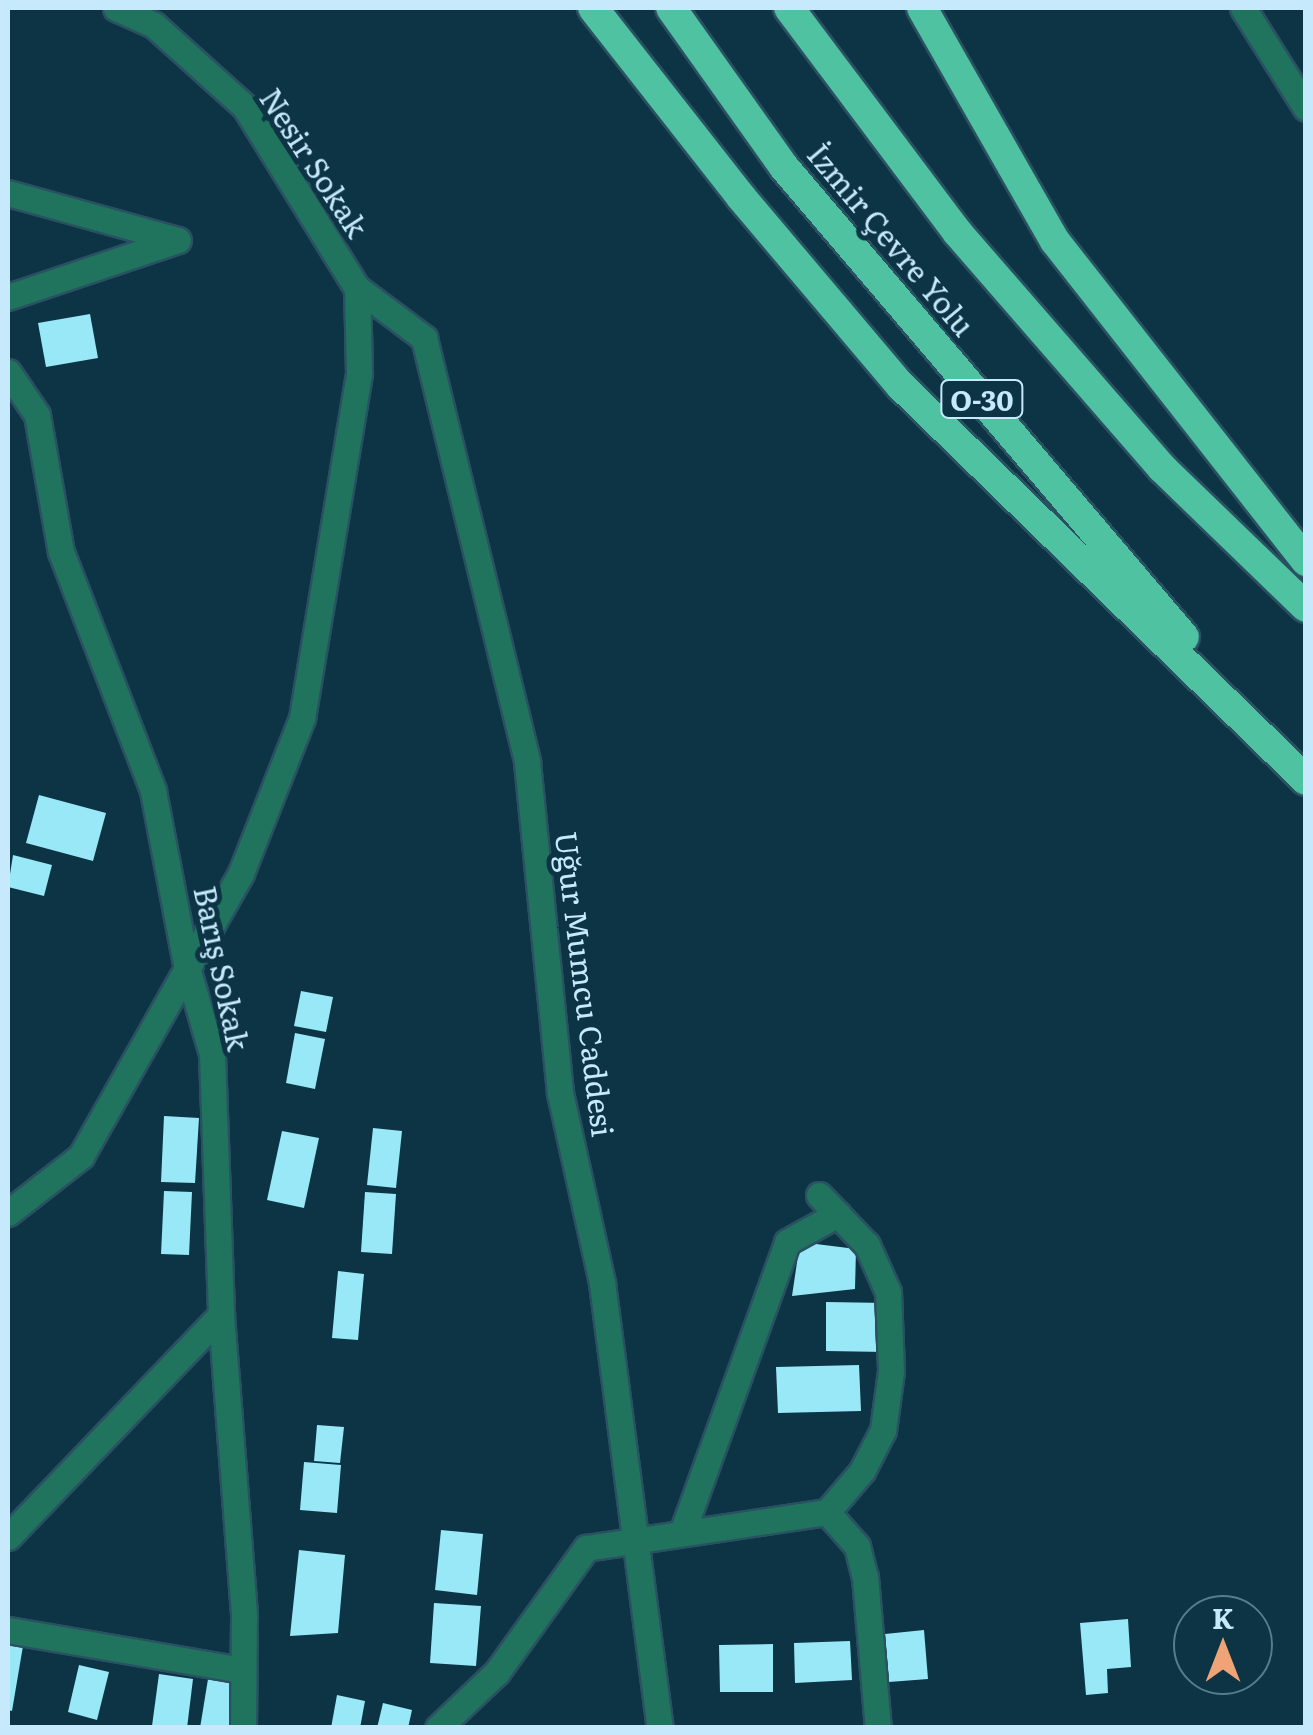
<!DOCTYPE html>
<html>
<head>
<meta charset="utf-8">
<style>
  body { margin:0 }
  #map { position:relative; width:1313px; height:1735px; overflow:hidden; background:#0c3445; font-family:Literata,serif }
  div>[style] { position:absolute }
  .building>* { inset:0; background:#99e8f7 }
  .roads { filter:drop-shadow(2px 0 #2a5162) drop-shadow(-2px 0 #2a5162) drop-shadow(0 2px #2a5162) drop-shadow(0 -2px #2a5162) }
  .minor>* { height:25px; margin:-12.5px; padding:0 12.5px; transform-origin:12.5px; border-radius:12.5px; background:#20745d }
  .highway>* { height:30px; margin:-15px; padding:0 15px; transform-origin:15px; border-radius:15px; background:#4fc2a1 }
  span { translate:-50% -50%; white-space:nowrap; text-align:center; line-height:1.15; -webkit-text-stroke:10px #0c3445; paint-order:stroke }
  .shield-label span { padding:2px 8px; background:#0c3445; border:2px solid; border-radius:8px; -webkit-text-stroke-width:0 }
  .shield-label { font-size:28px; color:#c7e9fc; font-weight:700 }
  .street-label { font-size:30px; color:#c7e9fc }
  .frame { position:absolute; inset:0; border:10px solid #c7e9fc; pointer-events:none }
  .north { position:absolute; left:1173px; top:1595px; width:100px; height:100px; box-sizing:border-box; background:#0c3445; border:2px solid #577c8e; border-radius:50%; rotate:0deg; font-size:28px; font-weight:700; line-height:40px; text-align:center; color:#c7e9fc }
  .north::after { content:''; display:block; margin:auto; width:35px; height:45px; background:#efa377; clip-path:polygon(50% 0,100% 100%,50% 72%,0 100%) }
</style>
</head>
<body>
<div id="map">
  <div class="building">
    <i style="clip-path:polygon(90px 314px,98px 358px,46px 367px,38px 323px)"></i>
    <i style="clip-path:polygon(39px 795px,106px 813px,93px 861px,26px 843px)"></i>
    <i style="clip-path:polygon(13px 855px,52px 865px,44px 896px,8px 887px)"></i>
    <i style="clip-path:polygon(301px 991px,333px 997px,326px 1032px,294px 1026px)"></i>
    <i style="clip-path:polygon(295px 1033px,325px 1039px,315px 1089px,286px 1083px)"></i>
    <i style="clip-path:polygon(164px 1116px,199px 1118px,195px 1183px,161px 1182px)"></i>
    <i style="clip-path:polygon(373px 1128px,402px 1131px,396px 1188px,367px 1185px)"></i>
    <i style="clip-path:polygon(282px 1131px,319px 1138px,304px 1208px,267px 1200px)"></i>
    <i style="clip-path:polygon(164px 1191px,192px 1192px,189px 1255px,161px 1254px)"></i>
    <i style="clip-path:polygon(365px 1192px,396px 1194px,392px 1254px,361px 1252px)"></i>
    <i style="clip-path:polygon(800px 1242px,856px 1249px,855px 1289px,792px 1296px)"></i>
    <i style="clip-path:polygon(338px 1271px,364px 1274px,358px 1340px,332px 1338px)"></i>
    <i style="clip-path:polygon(826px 1302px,887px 1303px,886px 1352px,826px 1351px)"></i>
    <i style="clip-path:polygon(859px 1365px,861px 1411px,778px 1413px,776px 1367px)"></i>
    <i style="clip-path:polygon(317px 1425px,344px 1427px,340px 1463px,314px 1461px)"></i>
    <i style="clip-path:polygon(304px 1462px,341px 1465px,337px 1513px,300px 1510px)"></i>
    <i style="clip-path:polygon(441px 1530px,483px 1534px,477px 1595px,435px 1590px)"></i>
    <i style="clip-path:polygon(299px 1550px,345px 1555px,338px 1633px,290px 1636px)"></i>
    <i style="clip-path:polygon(434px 1603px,481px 1606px,476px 1666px,430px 1663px)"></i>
    <i style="clip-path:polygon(1128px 1619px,1131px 1667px,1107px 1669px,1108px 1693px,1086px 1695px,1080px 1623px)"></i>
    <i style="clip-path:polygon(924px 1630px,928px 1679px,889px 1682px,885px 1634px)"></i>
    <i style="clip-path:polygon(8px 1637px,24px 1640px,12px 1711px,8px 1710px)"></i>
    <i style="clip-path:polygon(850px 1641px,852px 1680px,795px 1683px,794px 1643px)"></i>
    <i style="clip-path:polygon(773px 1644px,773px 1692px,720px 1692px,719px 1645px)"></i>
    <i style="clip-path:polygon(79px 1665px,109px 1672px,97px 1720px,68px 1712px)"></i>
    <i style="clip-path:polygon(209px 1673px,243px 1678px,235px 1728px,200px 1728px)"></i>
    <i style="clip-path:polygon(159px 1674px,193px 1679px,187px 1728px,152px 1726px)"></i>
    <i style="clip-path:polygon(337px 1695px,365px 1701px,360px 1728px,331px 1728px)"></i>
    <i style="clip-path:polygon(383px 1703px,412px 1710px,408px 1728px,377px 1728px)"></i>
  </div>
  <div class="roads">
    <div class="minor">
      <i style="left:116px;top:8px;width:42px;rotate:24.1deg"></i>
      <i style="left:154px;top:25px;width:122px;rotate:42deg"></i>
      <i style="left:245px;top:107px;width:213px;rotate:58.3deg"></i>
      <i style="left:357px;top:288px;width:84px;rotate:36.7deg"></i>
      <i style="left:424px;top:338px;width:436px;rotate:76.3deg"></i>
      <i style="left:527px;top:762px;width:333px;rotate:84.3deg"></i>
      <i style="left:560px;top:1093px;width:195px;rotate:77.5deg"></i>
      <i style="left:602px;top:1283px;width:449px;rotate:82.6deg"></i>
      <i style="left:1243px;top:8px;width:118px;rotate:57.8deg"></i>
      <i style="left:8px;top:193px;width:176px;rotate:15.5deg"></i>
      <i style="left:8px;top:297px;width:179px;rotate:-18.5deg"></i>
      <i style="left:8px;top:372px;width:52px;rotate:56deg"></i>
      <i style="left:37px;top:415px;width:139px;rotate:80.1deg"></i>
      <i style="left:61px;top:552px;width:256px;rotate:68.9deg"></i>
      <i style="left:153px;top:791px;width:176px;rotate:79.2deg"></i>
      <i style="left:186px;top:964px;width:94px;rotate:73.9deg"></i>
      <i style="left:212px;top:1054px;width:261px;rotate:88deg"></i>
      <i style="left:221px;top:1315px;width:302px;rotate:85.6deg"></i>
      <i style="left:244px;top:1616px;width:112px;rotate:90.5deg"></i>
      <i style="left:819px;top:1195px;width:69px;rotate:46.2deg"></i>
      <i style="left:867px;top:1245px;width:51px;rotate:65.9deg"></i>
      <i style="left:888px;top:1292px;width:79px;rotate:87.8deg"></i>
      <i style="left:891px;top:1371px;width:60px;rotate:97.7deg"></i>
      <i style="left:883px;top:1430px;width:46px;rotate:117.1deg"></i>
      <i style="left:862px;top:1471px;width:54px;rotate:130.5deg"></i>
      <i style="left:8px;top:1213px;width:93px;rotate:-38deg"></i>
      <i style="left:81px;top:1156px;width:325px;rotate:-60.5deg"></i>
      <i style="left:241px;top:873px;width:167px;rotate:-68.5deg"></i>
      <i style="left:302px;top:718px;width:350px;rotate:-80.6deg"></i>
      <i style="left:359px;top:373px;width:85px;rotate:-91.3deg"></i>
      <i style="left:683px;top:1530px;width:306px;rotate:-70.1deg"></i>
      <i style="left:787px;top:1242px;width:58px;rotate:-28.8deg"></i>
      <i style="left:8px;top:1537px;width:308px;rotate:-46.2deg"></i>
      <i style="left:8px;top:1630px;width:238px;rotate:9.7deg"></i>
      <i style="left:438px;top:1728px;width:81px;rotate:-43.5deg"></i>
      <i style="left:497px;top:1672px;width:153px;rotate:-54.3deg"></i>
      <i style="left:586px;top:1548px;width:244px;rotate:-8.5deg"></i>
      <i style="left:827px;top:1512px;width:45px;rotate:48.6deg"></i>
      <i style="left:857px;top:1546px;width:32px;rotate:76deg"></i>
      <i style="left:865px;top:1577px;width:152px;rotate:85.1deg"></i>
    </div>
    <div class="highway">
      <i style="left:593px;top:8px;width:240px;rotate:51.9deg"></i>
      <i style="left:741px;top:197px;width:248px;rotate:49.8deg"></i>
      <i style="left:901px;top:386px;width:565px;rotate:44.21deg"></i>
      <i style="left:671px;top:8px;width:195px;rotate:54.6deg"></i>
      <i style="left:784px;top:167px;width:617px;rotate:49.6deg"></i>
      <i style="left:789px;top:8px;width:280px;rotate:53.1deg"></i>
      <i style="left:957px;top:232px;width:313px;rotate:49deg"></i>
      <i style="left:1162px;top:468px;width:200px;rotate:44deg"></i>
      <i style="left:922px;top:8px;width:268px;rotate:60.3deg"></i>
      <i style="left:1055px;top:241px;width:407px;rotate:51.9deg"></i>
    </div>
  </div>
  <div class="shield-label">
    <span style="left:982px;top:399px">O-30</span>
  </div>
  <div class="street-label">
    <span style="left:315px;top:162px;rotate:57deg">Nesir Sokak</span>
    <span style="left:892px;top:239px;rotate:50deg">İzmir Çevre Yolu</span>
    <span style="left:223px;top:968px;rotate:78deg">Barış Sokak</span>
    <span style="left:586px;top:984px;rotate:83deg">Uğur Mumcu Caddesi</span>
  </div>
  <div class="frame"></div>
  <div class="north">K</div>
</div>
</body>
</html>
